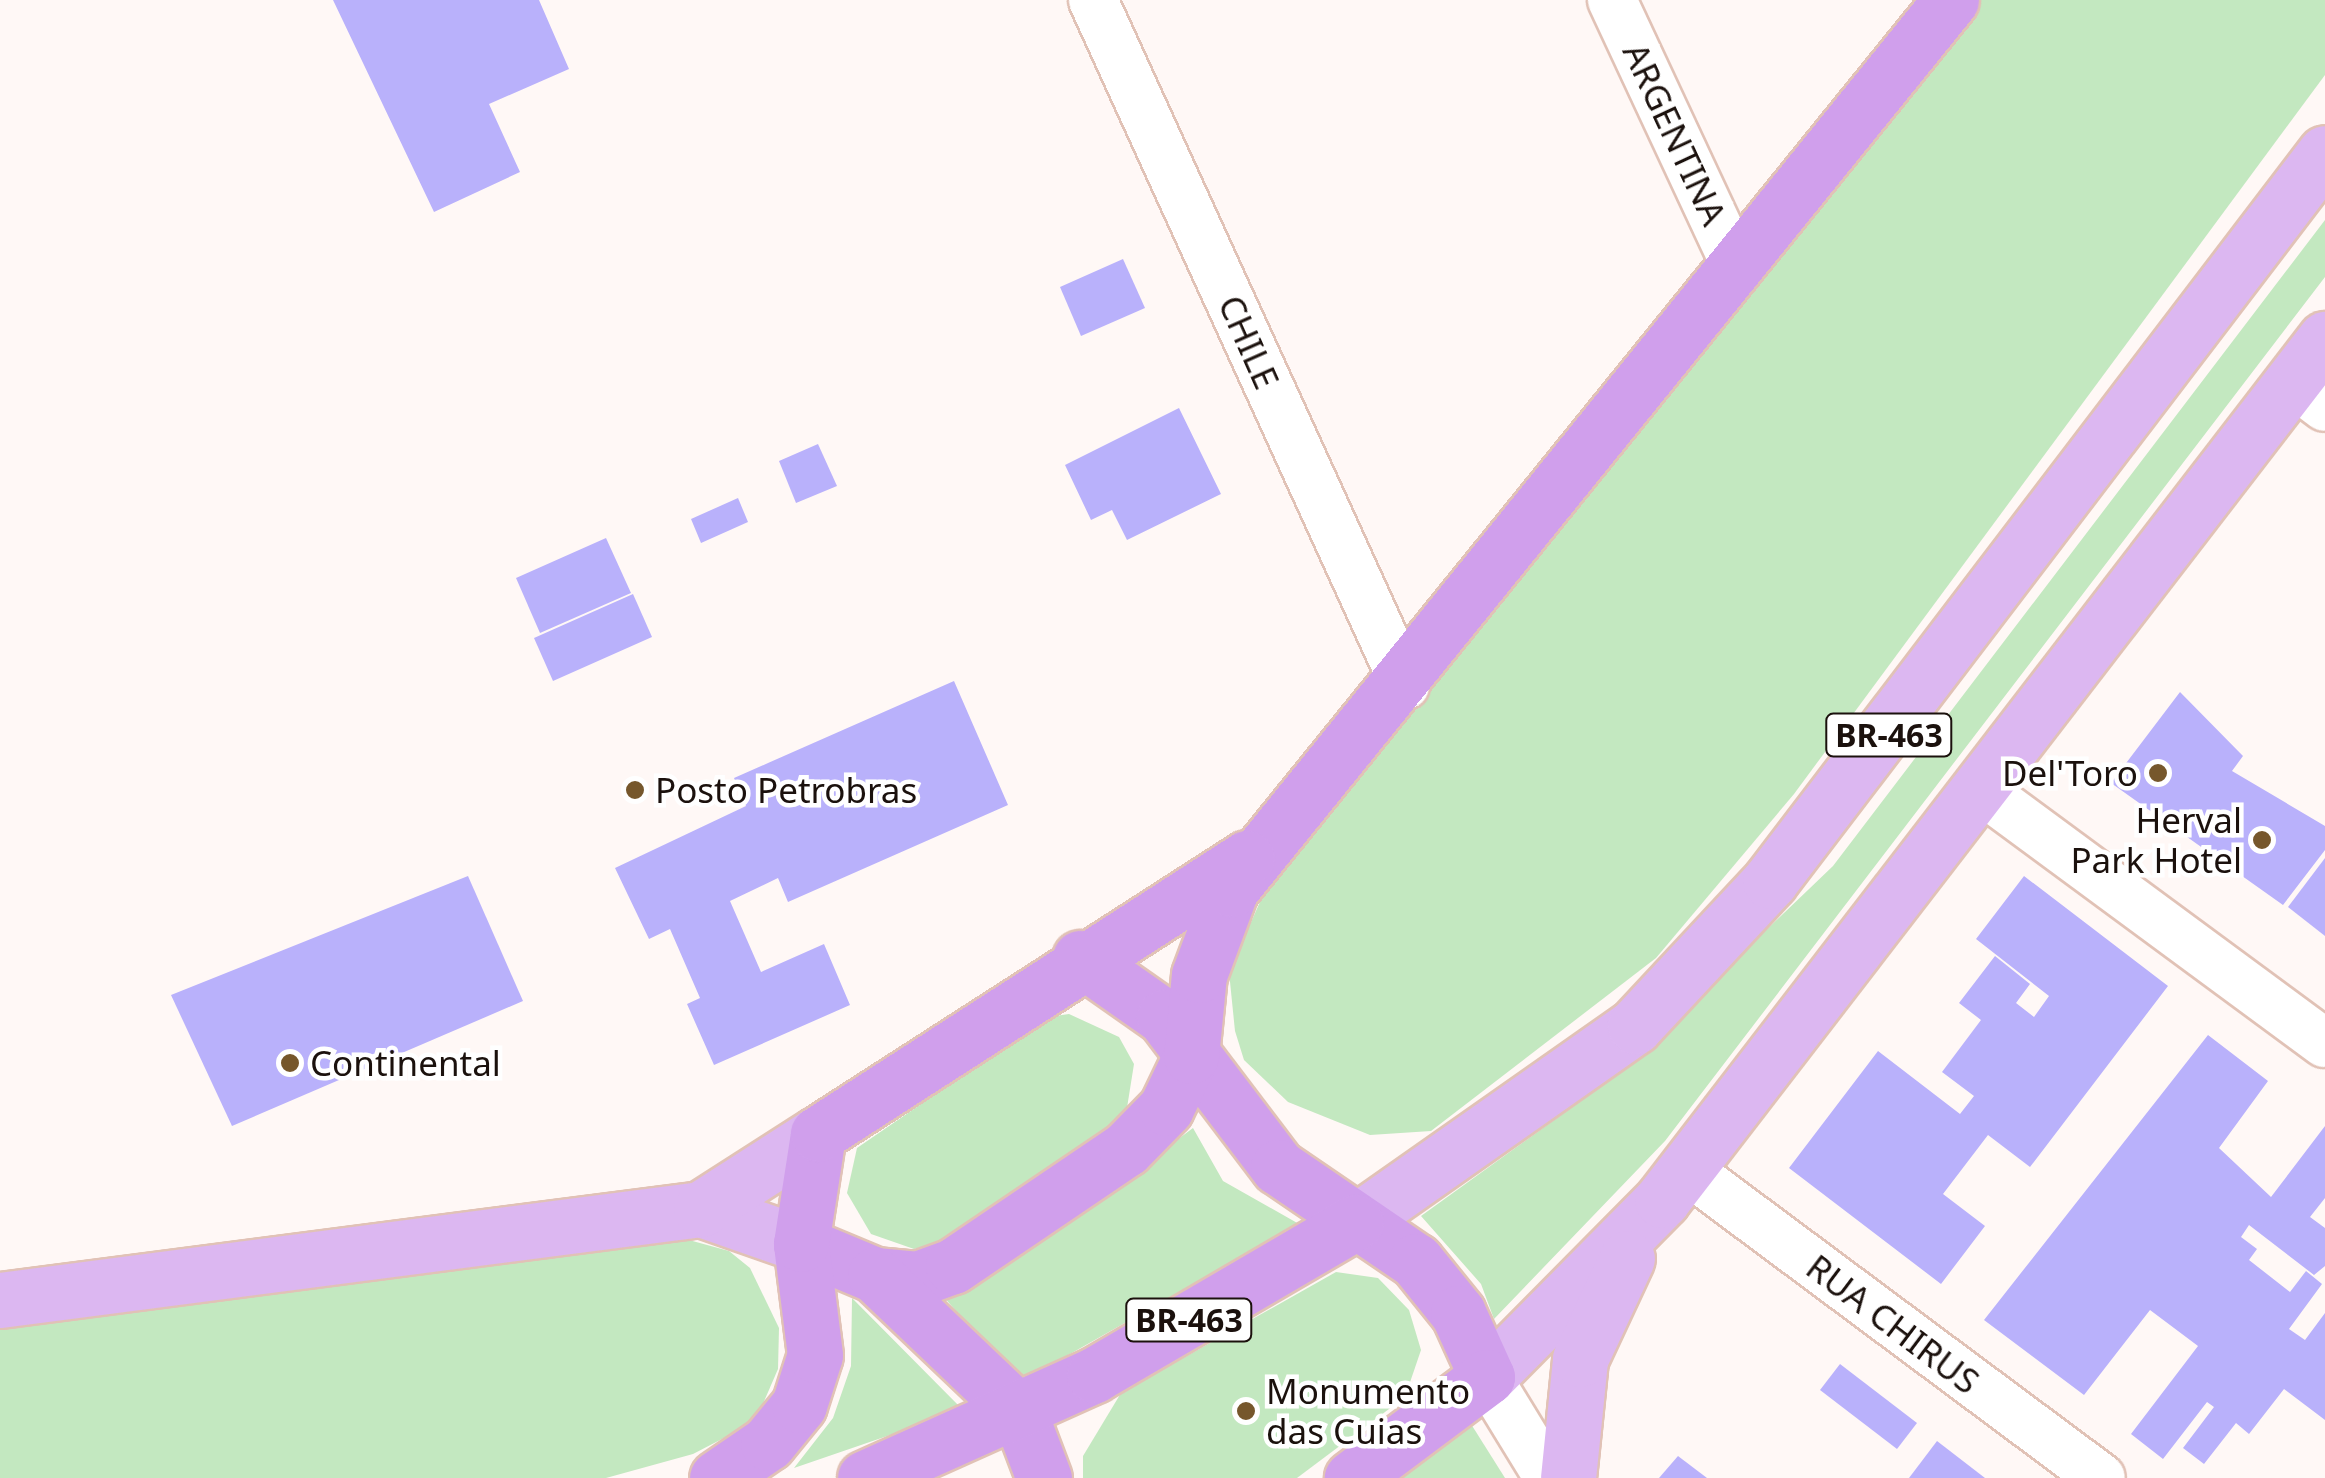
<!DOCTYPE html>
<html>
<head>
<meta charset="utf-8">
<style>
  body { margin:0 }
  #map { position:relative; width:2325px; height:1478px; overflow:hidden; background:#fff8f6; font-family:"Noto Sans",sans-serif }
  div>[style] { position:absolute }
  .green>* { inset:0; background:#c3e8c0 }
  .building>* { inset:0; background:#b9b1fb }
  .roads { filter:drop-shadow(2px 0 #e1c2b6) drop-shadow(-2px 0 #e1c2b6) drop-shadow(0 2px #e1c2b6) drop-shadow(0 -2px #e1c2b6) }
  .minor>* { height:48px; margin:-24px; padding:0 24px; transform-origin:24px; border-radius:24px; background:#fff }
  .primary>* { height:55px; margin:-27.5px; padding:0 27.5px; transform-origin:27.5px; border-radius:27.5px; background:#dcb7f1 }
  .trunk>* { height:55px; margin:-27.5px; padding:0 27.5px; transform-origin:27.5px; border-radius:27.5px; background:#d09fec }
  .dots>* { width:28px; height:28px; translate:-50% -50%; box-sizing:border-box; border:5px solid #fff; border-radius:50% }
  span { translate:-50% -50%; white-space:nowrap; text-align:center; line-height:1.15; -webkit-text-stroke:9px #fff; paint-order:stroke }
  .shield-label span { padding:2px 8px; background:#fff; border:2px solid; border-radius:8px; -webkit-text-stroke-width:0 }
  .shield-label { font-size:32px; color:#1b110d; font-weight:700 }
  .street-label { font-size:35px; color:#1b110d }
  .poi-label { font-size:35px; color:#1b110d }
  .right { translate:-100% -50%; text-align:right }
  .left { translate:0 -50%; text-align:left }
</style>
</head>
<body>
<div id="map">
  <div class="green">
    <i style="clip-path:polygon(1977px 0,2325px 0,2325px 75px,1794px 794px,1656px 958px,1431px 1131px,1370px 1135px,1288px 1102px,1244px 1060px,1235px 1031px,1229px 972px,1263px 895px)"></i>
    <i style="clip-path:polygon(2325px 220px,2325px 277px,1665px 1141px,1494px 1319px,1481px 1284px,1421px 1216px,1611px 1079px,1833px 866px)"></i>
    <i style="clip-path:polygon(1069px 1014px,1119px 1037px,1134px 1064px,1126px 1114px,1111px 1132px,936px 1244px,914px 1249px,871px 1234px,847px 1193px,857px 1148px,1048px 1017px)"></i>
    <i style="clip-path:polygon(1193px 1128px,1223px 1181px,1299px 1224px,1019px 1383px,942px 1295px,1051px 1234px)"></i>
    <i style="clip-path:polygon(678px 1237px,729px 1251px,750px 1268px,779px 1328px,778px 1369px,762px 1406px,749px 1425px,693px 1454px,606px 1478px,0 1478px,0 1324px)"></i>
    <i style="clip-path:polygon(1336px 1272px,1378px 1278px,1409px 1310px,1421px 1350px,1405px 1397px,1297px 1478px,1083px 1478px,1083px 1456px,1121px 1393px)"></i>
    <i style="clip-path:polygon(852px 1298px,963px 1410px,794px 1468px,833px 1418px,851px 1366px)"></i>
    <i style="clip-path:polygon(1471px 1424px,1505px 1478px,1399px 1478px)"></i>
  </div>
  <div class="building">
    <i style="clip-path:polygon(333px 0,539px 0,569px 69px,489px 104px,520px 172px,434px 212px)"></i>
    <i style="clip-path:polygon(1123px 259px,1145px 308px,1081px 336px,1060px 287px)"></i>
    <i style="clip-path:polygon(1179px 408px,1221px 494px,1127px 540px,1112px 510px,1091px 520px,1065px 465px)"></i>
    <i style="clip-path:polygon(818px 444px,837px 486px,796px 503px,779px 461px)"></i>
    <i style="clip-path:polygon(738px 498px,748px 522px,701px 543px,691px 519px)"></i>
    <i style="clip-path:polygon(606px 538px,631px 593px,540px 633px,516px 578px)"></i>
    <i style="clip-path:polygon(633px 594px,652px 637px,553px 681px,534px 638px)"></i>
    <i style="clip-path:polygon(954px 681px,1008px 805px,788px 902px,778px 878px,730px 901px,761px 972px,824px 944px,850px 1005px,714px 1065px,687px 1004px,700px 998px,670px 929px,649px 939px,615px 868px,746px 806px,734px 778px)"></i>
    <i style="clip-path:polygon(2180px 692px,2243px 756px,2232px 771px,2325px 826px,2325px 850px,2283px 905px,2111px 783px)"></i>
    <i style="clip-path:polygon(2325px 858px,2325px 936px,2288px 907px)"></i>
    <i style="clip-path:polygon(468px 876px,523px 1001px,232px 1126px,171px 995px)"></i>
    <i style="clip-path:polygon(2024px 876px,2168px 986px,2030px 1167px,1988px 1135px,1943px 1194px,1985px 1226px,1941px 1284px,1789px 1168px,1878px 1051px,1960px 1114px,1974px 1096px,1942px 1072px,1981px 1020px,1959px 1003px,1995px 956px,2030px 984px,2016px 1003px,2034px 1017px,2049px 996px,1976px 939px)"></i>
    <i style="clip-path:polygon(2208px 1035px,2268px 1081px,2219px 1148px,2271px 1197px,2325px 1126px,2325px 1198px,2310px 1217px,2325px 1228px,2325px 1266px,2314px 1275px,2249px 1225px,2241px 1237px,2257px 1249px,2249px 1260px,2290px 1292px,2306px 1271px,2322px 1284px,2289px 1329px,2305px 1340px,2325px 1313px,2325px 1420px,2284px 1389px,2249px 1434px,2236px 1423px,2204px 1464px,2183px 1448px,2214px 1407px,2207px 1402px,2163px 1459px,2131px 1434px,2198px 1346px,2150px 1310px,2084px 1395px,1984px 1320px)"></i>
    <i style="clip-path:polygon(1840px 1364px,1917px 1423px,1897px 1449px,1820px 1390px)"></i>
    <i style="clip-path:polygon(1937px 1441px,1985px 1478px,1909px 1478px)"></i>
    <i style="clip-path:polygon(1678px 1456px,1707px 1478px,1659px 1478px)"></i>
  </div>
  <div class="roads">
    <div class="minor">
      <i style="left:1093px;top:0;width:753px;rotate:65.51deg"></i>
      <i style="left:1612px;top:0;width:296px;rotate:65deg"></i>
      <i style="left:2292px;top:382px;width:41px;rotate:37.1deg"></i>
      <i style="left:1984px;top:792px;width:423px;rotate:36.4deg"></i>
      <i style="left:1686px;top:1169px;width:517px;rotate:36.67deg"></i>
      <i style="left:1487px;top:1377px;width:119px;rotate:58.5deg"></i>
    </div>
    <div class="primary">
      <i style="left:701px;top:1209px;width:106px;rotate:19.3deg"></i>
      <i style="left:1356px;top:1222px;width:341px;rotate:-35.1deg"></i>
      <i style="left:1635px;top:1026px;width:198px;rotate:-47deg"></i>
      <i style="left:1770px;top:881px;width:915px;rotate:-52.68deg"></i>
      <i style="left:0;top:1300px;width:707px;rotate:-7.4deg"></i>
      <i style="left:701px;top:1209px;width:139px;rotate:-32.7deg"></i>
      <i style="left:1487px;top:1377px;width:249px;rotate:-45.3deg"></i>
      <i style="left:1662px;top:1200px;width:1087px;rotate:-52.4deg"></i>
      <i style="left:1568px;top:1478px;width:120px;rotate:-84.2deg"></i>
      <i style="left:1580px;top:1359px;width:111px;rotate:-65deg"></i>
    </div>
    <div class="trunk">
      <i style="left:1080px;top:958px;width:103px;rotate:35.1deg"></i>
      <i style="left:1164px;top:1017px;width:188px;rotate:52.8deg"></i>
      <i style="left:1278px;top:1167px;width:167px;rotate:34.3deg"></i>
      <i style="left:1416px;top:1261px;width:67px;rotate:51.1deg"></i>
      <i style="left:1458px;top:1313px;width:70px;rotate:65.6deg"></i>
      <i style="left:1487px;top:1377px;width:169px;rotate:143.2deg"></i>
      <i style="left:801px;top:1244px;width:80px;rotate:22.7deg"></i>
      <i style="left:875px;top:1275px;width:42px;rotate:5.4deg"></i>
      <i style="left:917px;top:1279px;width:38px;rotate:-20deg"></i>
      <i style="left:953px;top:1266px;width:209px;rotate:-34.1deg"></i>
      <i style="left:1126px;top:1149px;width:57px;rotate:-45.7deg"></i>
      <i style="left:1166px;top:1108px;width:58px;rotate:-64.3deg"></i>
      <i style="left:1191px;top:1056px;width:81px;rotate:-84.4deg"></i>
      <i style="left:1199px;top:975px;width:92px;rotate:-69.6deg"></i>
      <i style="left:1231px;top:889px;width:1144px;rotate:-51deg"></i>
      <i style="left:875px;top:1275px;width:199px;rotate:43.6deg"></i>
      <i style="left:1019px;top:1412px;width:71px;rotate:69.3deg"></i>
      <i style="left:717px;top:1478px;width:62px;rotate:-34.5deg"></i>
      <i style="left:768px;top:1443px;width:49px;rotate:-50.8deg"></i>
      <i style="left:799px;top:1405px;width:52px;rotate:-72.3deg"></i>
      <i style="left:815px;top:1355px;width:112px;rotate:-97.2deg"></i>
      <i style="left:801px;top:1244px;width:111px;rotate:-81.2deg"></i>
      <i style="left:818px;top:1134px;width:510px;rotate:-32.76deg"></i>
      <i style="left:865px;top:1478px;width:251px;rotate:-24.2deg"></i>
      <i style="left:1094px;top:1375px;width:303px;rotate:-30.3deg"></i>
    </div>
  </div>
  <div class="dots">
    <i style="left:2158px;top:773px;background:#76572c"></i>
    <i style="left:635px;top:790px;background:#76572c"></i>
    <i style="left:2262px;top:840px;background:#76572c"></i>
    <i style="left:290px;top:1063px;background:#76572c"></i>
    <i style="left:1246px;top:1411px;background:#76572c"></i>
  </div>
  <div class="shield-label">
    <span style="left:1889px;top:735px">BR-463</span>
    <span style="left:1189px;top:1320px">BR-463</span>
  </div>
  <div class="street-label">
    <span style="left:1675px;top:134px;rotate:65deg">ARGENTINA</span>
    <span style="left:1249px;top:342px;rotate:66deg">CHILE</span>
    <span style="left:1893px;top:1324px;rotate:37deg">RUA CHIRUS</span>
  </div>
  <div class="poi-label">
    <span class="right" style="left:2138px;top:773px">Del'Toro</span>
    <span class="left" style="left:655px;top:790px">Posto Petrobras</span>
    <span class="right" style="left:2242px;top:840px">Herval<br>Park Hotel</span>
    <span class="left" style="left:310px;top:1063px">Continental</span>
    <span class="left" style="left:1266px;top:1411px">Monumento<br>das Cuias</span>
  </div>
</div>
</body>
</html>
